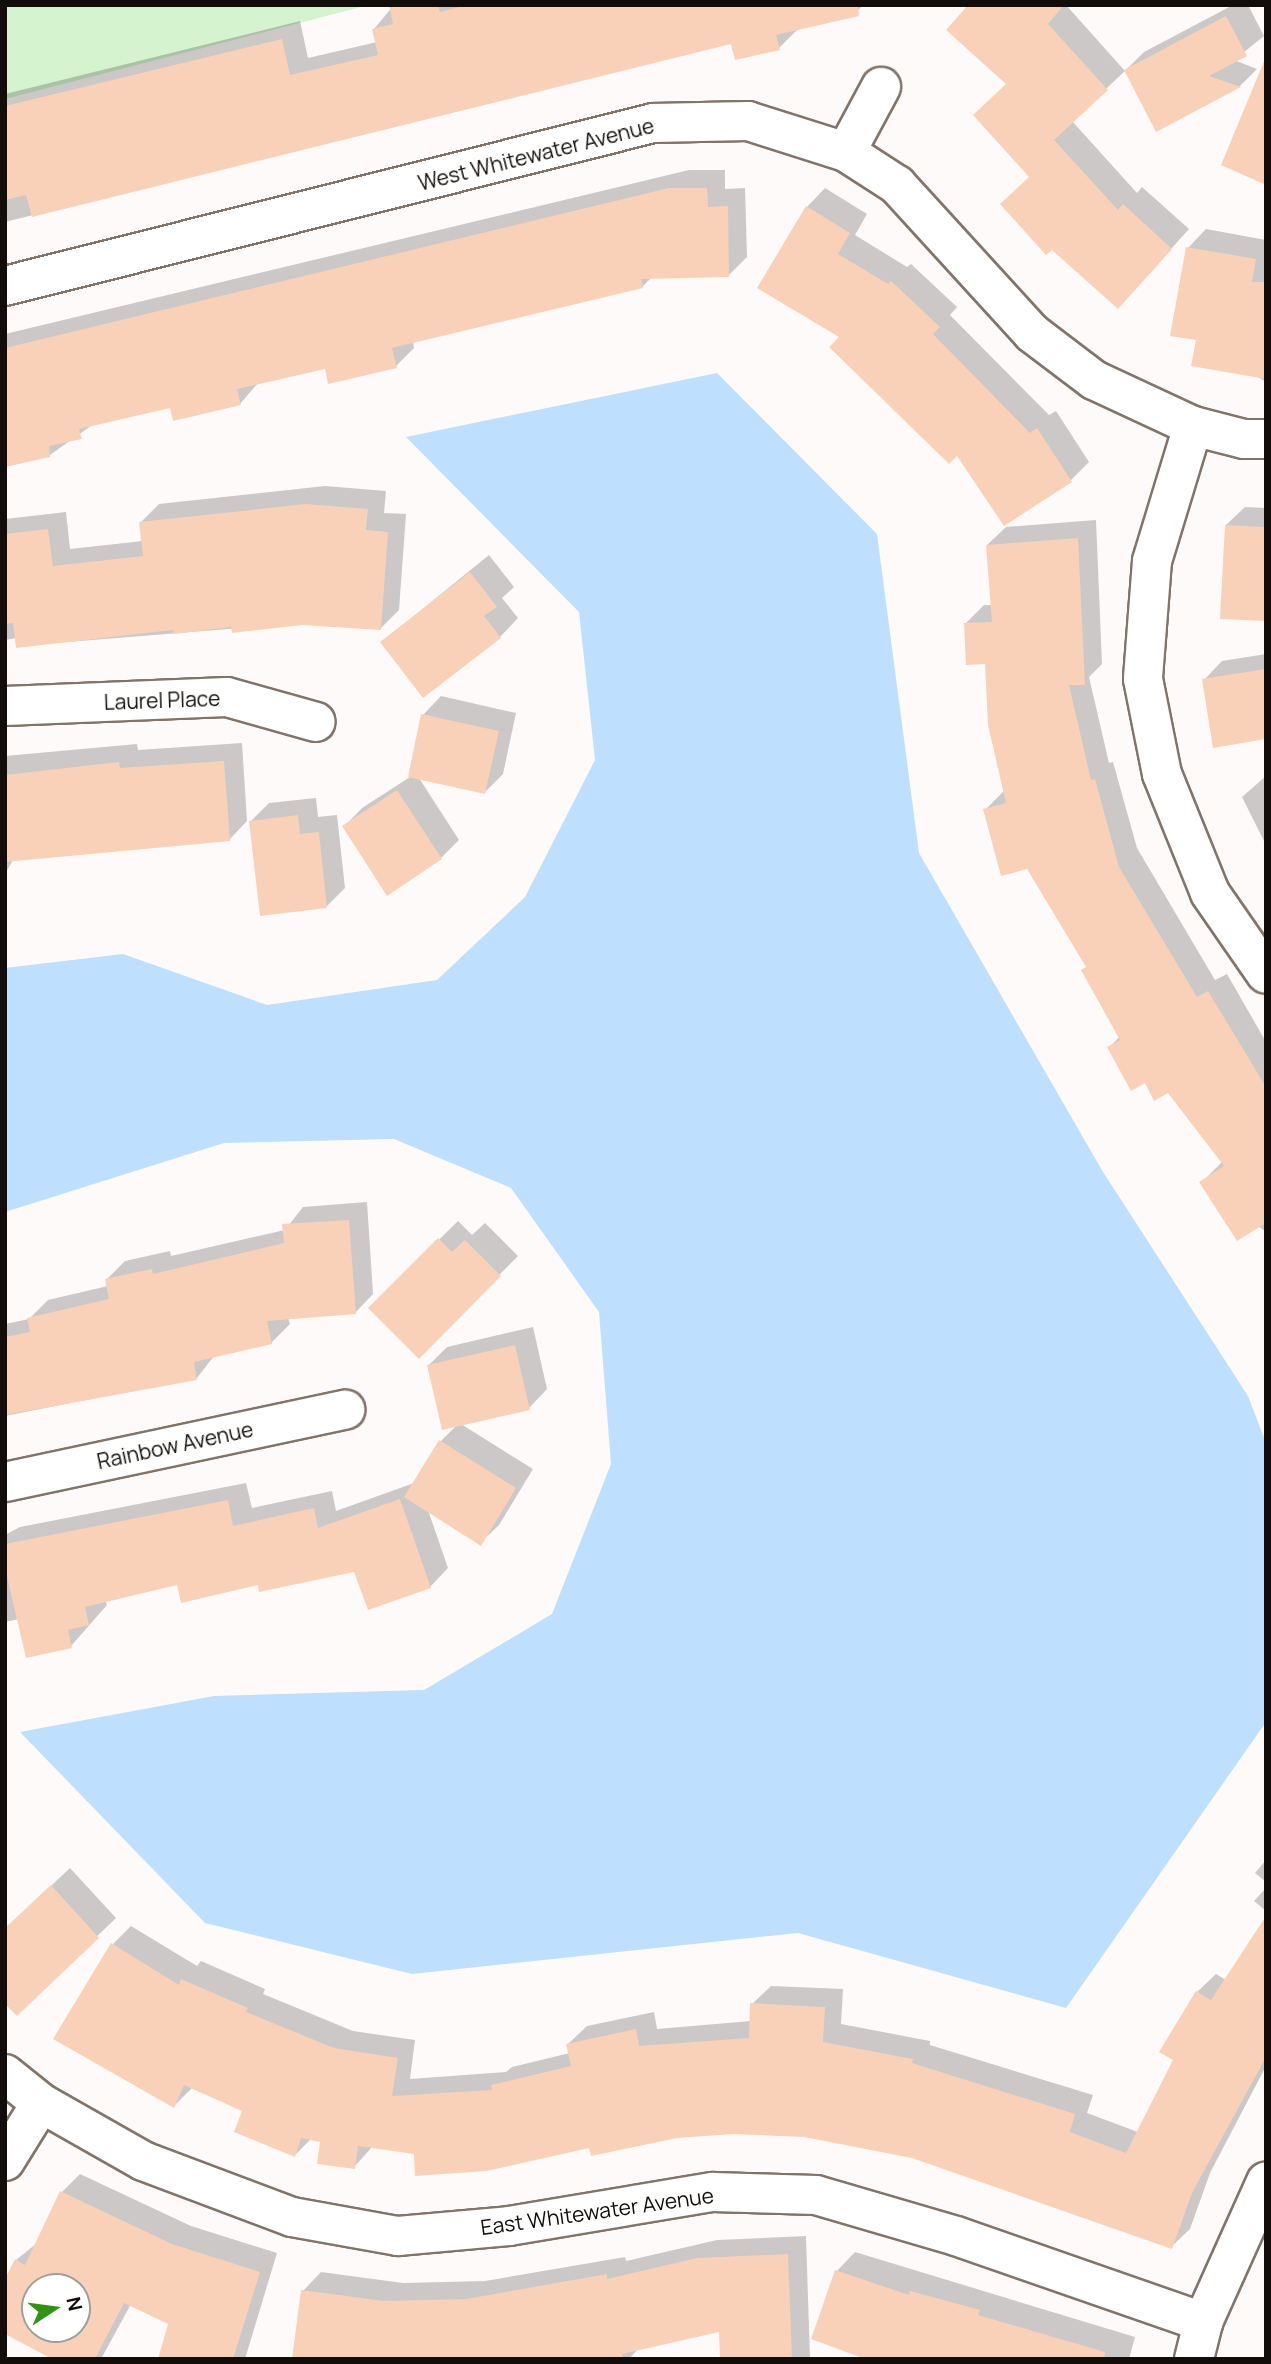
<!DOCTYPE html>
<html>
<head>
<meta charset="utf-8">
<style>
  body { margin:0 }
  #map { position:relative; width:1271px; height:2364px; overflow:hidden; background:#fefaf9; font-family:Manrope,sans-serif }
  div>[style] { position:absolute }
  .green>* { inset:0; background:#d6f3d0 }
  .water>* { inset:0; background:#bedffe }
  .shadow>* { inset:0; background:#0003 }
  .building>* { inset:0; background:#f8d1b8 }
  .roads { filter:drop-shadow(2px 0 #81746b) drop-shadow(-2px 0 #81746b) drop-shadow(0 2px #81746b) drop-shadow(0 -2px #81746b) }
  .minor>* { height:38px; margin:-19px; padding:0 19px; transform-origin:19px; border-radius:19px; background:#fff }
  span { translate:-50% -50%; white-space:nowrap; text-align:center; line-height:1.15; -webkit-text-stroke:5px #fff; paint-order:stroke }
  .street-label { font-size:21px; color:#120d0a }
  .frame { position:absolute; inset:0; border:7px solid #120d0a; pointer-events:none }
  .north { position:absolute; left:21px; top:2273px; width:70px; height:70px; box-sizing:border-box; background:#fff; border:2px solid #a09e9d; border-radius:50%; rotate:77deg; font-size:19px; font-weight:700; line-height:28px; text-align:center; color:#120d0a }
  .north::after { content:''; display:block; margin:auto; width:24px; height:32px; background:#309314; clip-path:polygon(50% 0,100% 100%,50% 72%,0 100%) }
</style>
</head>
<body>
<div id="map">
  <div class="green">
    <i style="clip-path:polygon(5px 5px,369px 5px,5px 99px)"></i>
  </div>
  <div class="water">
    <i style="clip-path:polygon(717px 373px,877px 534px,919px 853px,1103px 1172px,1248px 1396px,1266px 1443px,1266px 1722px,1066px 2008px,798px 1933px,412px 1974px,205px 1923px,20px 1732px,214px 1696px,424px 1690px,552px 1614px,611px 1464px,599px 1312px,511px 1188px,394px 1139px,224px 1143px,5px 1212px,5px 968px,123px 954px,267px 1005px,437px 980px,525px 897px,595px 760px,579px 612px,406px 437px)"></i>
  </div>
  <div class="shadow">
    <i style="clip-path:polygon(394px 5px,863px 5px,853px 15px,797px 30px,779px 48px,733px 42px,5px 222px,5px 94px,300px 21px,308px 58px,377px 42px,374px 29px)"></i>
    <i style="clip-path:polygon(971px 5px,1066px 5px,1125px 71px,1144px 52px,1233px 5px,1248px 5px,1264px 36px,1234px 60px,1257px 69px,1240px 86px,1157px 130px,1126px 70px,1072px 121px,1137px 193px,1142px 187px,1189px 229px,1136px 288px,1031px 176px,1008px 84px)"></i>
    <i style="clip-path:polygon(689px 170px,725px 170px,725px 189px,745px 188px,747px 257px,728px 276px,652px 277px,642px 287px,413px 341px,414px 348px,396px 366px,326px 367px,258px 383px,240px 404px,171px 405px,95px 423px,50px 455px,5px 467px,5px 334px)"></i>
    <i style="clip-path:polygon(825px 188px,867px 214px,855px 235px,907px 267px,911px 264px,957px 307px,950px 315px,1049px 415px,1056px 411px,1089px 462px,1071px 480px,957px 453px,841px 337px,807px 207px)"></i>
    <i style="clip-path:polygon(1206px 229px,1266px 240px,1266px 382px,1198px 339px,1188px 248px)"></i>
    <i style="clip-path:polygon(325px 486px,386px 491px,384px 513px,406px 514px,399px 610px,380px 629px,302px 623px,18px 646px,17px 638px,5px 640px,5px 519px,66px 512px,70px 549px,143px 541px,141px 522px,159px 504px)"></i>
    <i style="clip-path:polygon(1245px 507px,1266px 508px,1266px 619px,1226px 525px)"></i>
    <i style="clip-path:polygon(1096px 520px,1102px 664px,1089px 677px,1109px 763px,1113px 762px,1137px 848px,1215px 980px,1227px 974px,1266px 1042px,1266px 1232px,1202px 1182px,1223px 1161px,1169px 1090px,1145px 1081px,1109px 1048px,1120px 1036px,1088px 966px,1028px 866px,985px 810px,1004px 791px,986px 662px,965px 624px,984px 605px,992px 605px,987px 545px,1006px 527px)"></i>
    <i style="clip-path:polygon(489px 555px,514px 587px,502px 598px,518px 618px,500px 637px,382px 642px)"></i>
    <i style="clip-path:polygon(1266px 654px,1266px 737px,1204px 680px,1222px 661px)"></i>
    <i style="clip-path:polygon(441px 696px,516px 713px,503px 774px,485px 792px,419px 778px,459px 840px,441px 858px,344px 827px,362px 808px,410px 777px,423px 715px)"></i>
    <i style="clip-path:polygon(242px 743px,247px 821px,229px 840px,13px 860px,5px 874px,5px 756px,137px 744px,138px 750px)"></i>
    <i style="clip-path:polygon(1266px 776px,1266px 845px,1242px 797px)"></i>
    <i style="clip-path:polygon(316px 798px,318px 817px,337px 815px,345px 888px,327px 906px,251px 821px,269px 803px)"></i>
    <i style="clip-path:polygon(367px 1202px,373px 1294px,355px 1313px,288px 1318px,290px 1324px,271px 1343px,214px 1356px,197px 1378px,5px 1416px,5px 1324px,29px 1319px,48px 1300px,108px 1286px,107px 1279px,125px 1261px,170px 1251px,171px 1256px,285px 1230px,303px 1207px)"></i>
    <i style="clip-path:polygon(458px 1221px,472px 1235px,485px 1223px,518px 1256px,419px 1356px,370px 1308px)"></i>
    <i style="clip-path:polygon(533px 1327px,547px 1389px,529px 1408px,461px 1424px,533px 1469px,499px 1525px,480px 1543px,428px 1510px,448px 1568px,430px 1587px,356px 1570px,259px 1583px,178px 1583px,105px 1600px,107px 1605px,71px 1646px,19px 1619px,5px 1622px,5px 1535px,20px 1527px,246px 1483px,252px 1508px,332px 1491px,336px 1511px,414px 1483px,441px 1441px,457px 1425px,429px 1365px,447px 1347px)"></i>
    <i style="clip-path:polygon(1266px 1860px,1266px 1882px,1255px 1873px)"></i>
    <i style="clip-path:polygon(70px 1868px,116px 1918px,17px 2013px,5px 1929px)"></i>
    <i style="clip-path:polygon(1266px 1888px,1266px 1911px,1254px 1901px)"></i>
    <i style="clip-path:polygon(1266px 1919px,1266px 2066px,1210px 2173px,1190px 2229px,1171px 2247px,912px 2156px,804px 2135px,733px 2132px,590px 2146px,373px 2146px,354px 2167px,322px 2141px,311px 2139px,295px 2155px,244px 2110px,193px 2087px,174px 2106px,113px 1944px,131px 1926px,197px 1966px,201px 1961px,265px 1989px,263px 1994px,353px 2031px,415px 2040px,410px 2079px,506px 2072px,512px 2067px,570px 2053px,568px 2044px,587px 2026px,654px 2012px,657px 2029px,751px 2021px,752px 2004px,771px 1986px,843px 1989px,841px 2024px,930px 2041px,930px 2045px,1093px 2095px,1087px 2113px,1138px 2132px,1175px 2060px,1197px 1992px,1216px 1974px,1226px 1980px)"></i>
    <i style="clip-path:polygon(evenodd,80px 2174px,191px 2226px,277px 2253px,245px 2359px,159px 2359px,170px 2323px,131px 2304px,101px 2359px,56px 2359px,5px 2332px,16px 2260px,37px 2243px,62px 2192px,80px 2174px,35px 2287px,77px 2287px,77px 2329px,35px 2329px,35px 2287px)"></i>
    <i style="clip-path:polygon(806px 2236px,810px 2359px,722px 2359px,720px 2330px,639px 2348px,629px 2359px,553px 2359px,303px 2291px,321px 2272px,403px 2283px,485px 2281px,625px 2257px,626px 2261px,717px 2240px)"></i>
    <i style="clip-path:polygon(855px 2252px,1135px 2337px,1129px 2359px,871px 2359px,813px 2338px,837px 2271px)"></i>
  </div>
  <div class="building">
    <i style="clip-path:polygon(389px 5px,438px 5px,440px 12px,467px 5px,858px 5px,859px 16px,776px 35px,780px 50px,735px 60px,731px 44px,32px 217px,26px 195px,5px 200px,5px 106px,282px 39px,290px 75px,378px 55px,372px 29px,393px 24px)"></i>
    <i style="clip-path:polygon(968px 5px,1064px 5px,1048px 24px,1108px 90px,1054px 140px,1118px 210px,1123px 204px,1172px 249px,1118px 309px,1052px 250px,1046px 255px,1000px 204px,1029px 177px,973px 115px,1006px 84px,946px 30px)"></i>
    <i style="clip-path:polygon(1226px 16px,1247px 56px,1209px 76px,1241px 87px,1156px 132px,1124px 70px)"></i>
    <i style="clip-path:polygon(1265px 59px,1266px 59px,1266px 185px,1221px 165px)"></i>
    <i style="clip-path:polygon(669px 188px,707px 188px,708px 207px,728px 206px,729px 277px,641px 279px,643px 288px,392px 348px,397px 368px,328px 384px,325px 369px,237px 389px,241px 405px,173px 421px,170px 408px,79px 429px,82px 439px,49px 446px,50px 457px,5px 467px,5px 348px)"></i>
    <i style="clip-path:polygon(806px 206px,850px 233px,838px 254px,888px 284px,891px 281px,940px 327px,933px 334px,1030px 433px,1037px 428px,1072px 482px,1004px 526px,957px 456px,949px 464px,829px 347px,839px 337px,757px 288px)"></i>
    <i style="clip-path:polygon(1186px 247px,1256px 259px,1252px 282px,1266px 282px,1266px 379px,1191px 366px,1196px 340px,1170px 336px)"></i>
    <i style="clip-path:polygon(306px 504px,368px 509px,366px 530px,388px 532px,381px 630px,302px 625px,232px 633px,231px 627px,173px 634px,173px 630px,16px 648px,13px 623px,5px 624px,5px 534px,48px 529px,53px 566px,143px 556px,139px 522px)"></i>
    <i style="clip-path:polygon(1225px 525px,1266px 527px,1266px 621px,1220px 619px)"></i>
    <i style="clip-path:polygon(1078px 538px,1085px 685px,1069px 685px,1091px 780px,1095px 779px,1119px 867px,1197px 997px,1208px 991px,1266px 1087px,1266px 1223px,1237px 1241px,1199px 1182px,1224px 1166px,1168px 1093px,1154px 1101px,1145px 1083px,1131px 1091px,1107px 1047px,1120px 1040px,1081px 970px,1086px 967px,1027px 869px,1001px 876px,983px 809px,1006px 803px,988px 725px,985px 664px,966px 665px,964px 623px,992px 622px,986px 545px)"></i>
    <i style="clip-path:polygon(470px 572px,497px 607px,484px 616px,501px 638px,423px 698px,380px 642px)"></i>
    <i style="clip-path:polygon(1266px 669px,1266px 739px,1213px 748px,1202px 679px)"></i>
    <i style="clip-path:polygon(421px 714px,499px 731px,485px 794px,408px 777px)"></i>
    <i style="clip-path:polygon(224px 761px,230px 841px,5px 862px,5px 775px,119px 762px,120px 768px)"></i>
    <i style="clip-path:polygon(397px 790px,442px 859px,387px 896px,342px 826px)"></i>
    <i style="clip-path:polygon(298px 815px,300px 834px,319px 832px,327px 908px,260px 916px,249px 821px)"></i>
    <i style="clip-path:polygon(349px 1220px,356px 1314px,267px 1321px,272px 1344px,194px 1362px,197px 1380px,5px 1415px,5px 1337px,30px 1332px,27px 1318px,109px 1299px,105px 1279px,152px 1269px,153px 1274px,284px 1243px,282px 1224px)"></i>
    <i style="clip-path:polygon(438px 1238px,452px 1252px,465px 1240px,501px 1276px,419px 1359px,368px 1308px)"></i>
    <i style="clip-path:polygon(515px 1345px,530px 1410px,442px 1430px,427px 1365px)"></i>
    <i style="clip-path:polygon(439px 1440px,516px 1488px,481px 1546px,404px 1497px)"></i>
    <i style="clip-path:polygon(400px 1499px,431px 1588px,368px 1610px,354px 1572px,259px 1592px,258px 1585px,181px 1603px,177px 1585px,85px 1607px,89px 1625px,68px 1630px,72px 1648px,26px 1658px,5px 1568px,5px 1544px,228px 1500px,233px 1526px,314px 1508px,318px 1528px)"></i>
    <i style="clip-path:polygon(51px 1885px,99px 1938px,17px 2016px,5px 2004px,5px 1928px)"></i>
    <i style="clip-path:polygon(1266px 1916px,1266px 2057px,1192px 2193px,1172px 2249px,912px 2158px,804px 2137px,733px 2134px,677px 2138px,591px 2156px,589px 2148px,487px 2171px,415px 2176px,414px 2154px,358px 2146px,355px 2169px,317px 2164px,320px 2142px,301px 2138px,295px 2157px,234px 2132px,242px 2111px,184px 2085px,174px 2108px,53px 2039px,111px 1943px,179px 1985px,181px 1979px,248px 2008px,246px 2012px,334px 2048px,398px 2058px,392px 2096px,492px 2090px,491px 2085px,571px 2066px,566px 2044px,636px 2029px,639px 2046px,749px 2038px,750px 2003px,825px 2007px,823px 2042px,913px 2059px,912px 2063px,1075px 2114px,1070px 2132px,1126px 2153px,1173px 2060px,1159px 2052px,1196px 1991px,1211px 2000px)"></i>
    <i style="clip-path:polygon(evenodd,60px 2191px,172px 2244px,260px 2272px,233px 2359px,158px 2359px,168px 2324px,124px 2303px,95px 2359px,52px 2359px,5px 2334px,5px 2279px,15px 2259px,25px 2265px,60px 2191px,35px 2287px,77px 2287px,77px 2329px,35px 2329px,35px 2287px)"></i>
    <i style="clip-path:polygon(788px 2254px,792px 2359px,720px 2359px,719px 2332px,622px 2354px,623px 2359px,292px 2359px,301px 2290px,384px 2301px,466px 2299px,607px 2274px,607px 2279px,697px 2258px)"></i>
    <i style="clip-path:polygon(835px 2270px,909px 2295px,910px 2291px,980px 2310px,978px 2315px,1105px 2352px,1104px 2359px,865px 2359px,811px 2339px)"></i>
  </div>
  <div class="roads">
    <div class="minor">
      <i style="left:846px;top:152px;width:74px;rotate:-61.7deg"></i>
      <i style="left:5px;top:286px;width:668px;rotate:-14.12deg"></i>
      <i style="left:653px;top:123px;width:95px;rotate:-1.2deg"></i>
      <i style="left:748px;top:121px;width:103px;rotate:17.6deg"></i>
      <i style="left:846px;top:152px;width:61px;rotate:32.9deg"></i>
      <i style="left:897px;top:185px;width:200px;rotate:47.6deg"></i>
      <i style="left:1032px;top:333px;width:78px;rotate:37.2deg"></i>
      <i style="left:1094px;top:380px;width:109px;rotate:24.9deg"></i>
      <i style="left:1193px;top:426px;width:53px;rotate:14.3deg"></i>
      <i style="left:1244px;top:439px;width:22px"></i>
      <i style="left:1193px;top:426px;width:141px;rotate:106.9deg"></i>
      <i style="left:1152px;top:561px;width:118px;rotate:94.4deg"></i>
      <i style="left:1143px;top:679px;width:97px;rotate:78.7deg"></i>
      <i style="left:1162px;top:774px;width:128px;rotate:68deg"></i>
      <i style="left:1210px;top:893px;width:98px;rotate:55.3deg"></i>
      <i style="left:5px;top:706px;width:222px;rotate:-2.3deg"></i>
      <i style="left:227px;top:697px;width:92px;rotate:15.7deg"></i>
      <i style="left:5px;top:1482px;width:348px;rotate:-12deg"></i>
      <i style="left:5px;top:2074px;width:46px;rotate:38.9deg"></i>
      <i style="left:41px;top:2103px;width:117px;rotate:29.6deg"></i>
      <i style="left:143px;top:2161px;width:159px;rotate:20.6deg"></i>
      <i style="left:292px;top:2217px;width:108px;rotate:10.2deg"></i>
      <i style="left:398px;top:2236px;width:111px;rotate:-5.1deg"></i>
      <i style="left:509px;top:2226px;width:207px;rotate:-9.5deg"></i>
      <i style="left:713px;top:2192px;width:103px;rotate:1.7deg"></i>
      <i style="left:816px;top:2195px;width:146px;rotate:16.3deg"></i>
      <i style="left:956px;top:2236px;width:262px;rotate:19.2deg"></i>
      <i style="left:5px;top:2161px;width:68px;rotate:-58.2deg"></i>
      <i style="left:1194px;top:2359px;width:38px;rotate:-76deg"></i>
      <i style="left:1203px;top:2322px;width:154px;rotate:-65.8deg"></i>
    </div>
  </div>
  <div class="street-label">
    <span style="left:536px;top:154px;rotate:-14deg">West Whitewater Avenue</span>
    <span style="left:162px;top:700px;rotate:-2deg">Laurel Place</span>
    <span style="left:175px;top:1445px;rotate:-12deg">Rainbow Avenue</span>
    <span style="left:597px;top:2211px;rotate:-8deg">East Whitewater Avenue</span>
  </div>
  <div class="frame"></div>
  <div class="north">N</div>
</div>
</body>
</html>
